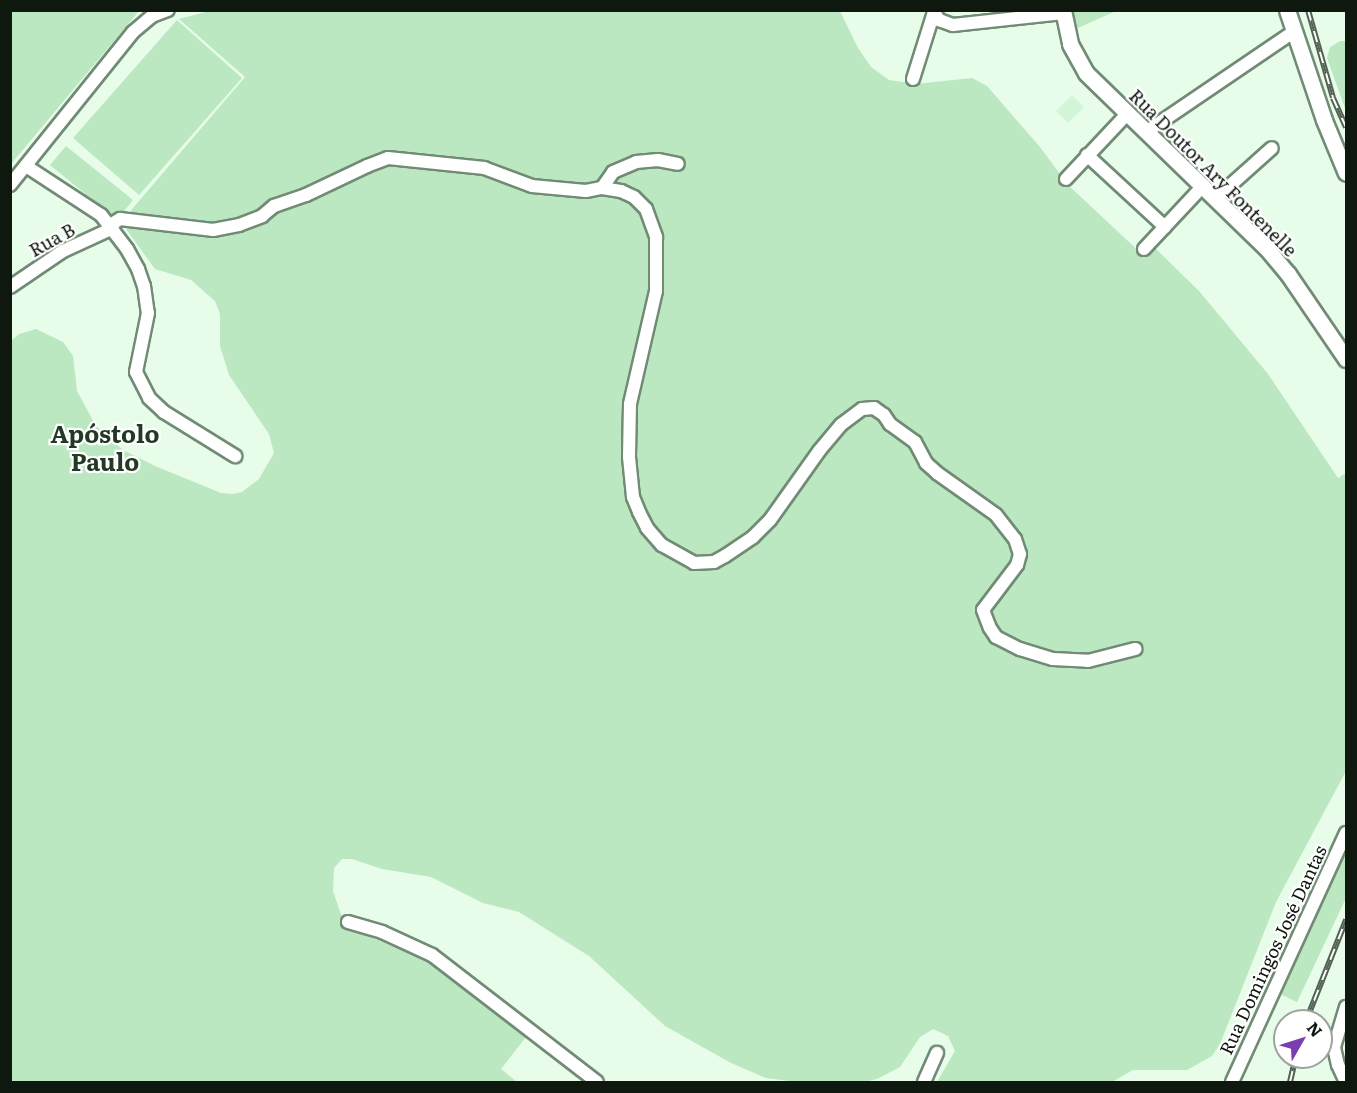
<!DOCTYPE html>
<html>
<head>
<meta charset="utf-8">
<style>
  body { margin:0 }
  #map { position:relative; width:1357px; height:1093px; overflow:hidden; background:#e7fdea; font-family:Literata,serif }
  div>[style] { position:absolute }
  .built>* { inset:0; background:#d3f5d7 }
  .green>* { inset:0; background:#bbe7c1 }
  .roads { filter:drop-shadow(2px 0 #718b75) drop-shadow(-2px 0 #718b75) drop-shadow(0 2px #718b75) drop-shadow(0 -2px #718b75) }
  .minor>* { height:12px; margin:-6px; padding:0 6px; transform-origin:6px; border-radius:6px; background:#fff }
  .major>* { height:15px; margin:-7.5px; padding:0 7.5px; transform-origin:7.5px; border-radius:7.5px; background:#fff }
  .rail>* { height:6px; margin-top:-3px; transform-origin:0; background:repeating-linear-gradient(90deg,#fff 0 11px,#536155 0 22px); box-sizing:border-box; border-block:2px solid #536155 }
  span { translate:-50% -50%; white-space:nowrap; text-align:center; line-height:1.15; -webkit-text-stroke:4.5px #fff; paint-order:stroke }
  .street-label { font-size:18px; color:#0e180f }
  .district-label { font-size:24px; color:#223926; font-weight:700 }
  .frame { position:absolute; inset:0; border:12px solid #0e180f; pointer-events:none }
  .north { position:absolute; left:1273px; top:1009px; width:60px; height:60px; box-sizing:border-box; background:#fff; border:2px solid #9fa39f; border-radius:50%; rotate:51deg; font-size:16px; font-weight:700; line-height:24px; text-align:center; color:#0e180f }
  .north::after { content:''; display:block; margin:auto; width:21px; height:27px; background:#7c3db2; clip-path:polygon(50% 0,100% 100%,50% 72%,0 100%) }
</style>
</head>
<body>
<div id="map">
  <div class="built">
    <i style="clip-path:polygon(1072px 95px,1084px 107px,1068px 123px,1056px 111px)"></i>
  </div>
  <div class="green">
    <i style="clip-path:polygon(11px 10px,139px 11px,11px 164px,10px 11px)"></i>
    <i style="clip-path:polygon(213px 10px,840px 11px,858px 48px,871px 67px,889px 80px,916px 84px,972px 78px,987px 86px,1040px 147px,1068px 185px,1144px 256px,1153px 246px,1199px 291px,1268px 374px,1338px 478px,1346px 473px,1346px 771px,1276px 902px,1220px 1044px,1212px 1056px,1187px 1070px,1133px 1070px,1112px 1082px,937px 1082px,955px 1051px,948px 1036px,933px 1029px,920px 1037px,900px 1067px,877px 1079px,864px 1082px,797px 1082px,766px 1078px,731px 1063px,665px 1026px,589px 956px,519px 912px,483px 903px,431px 877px,382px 869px,352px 859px,342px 859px,334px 868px,333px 891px,345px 926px,440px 967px,526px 1037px,501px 1069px,517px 1082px,11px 1082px,11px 341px,19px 334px,36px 329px,63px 342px,73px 356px,77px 391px,96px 426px,123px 450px,155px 466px,221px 493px,232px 494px,242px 492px,259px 479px,274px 453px,269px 434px,229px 375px,220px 346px,220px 314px,215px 301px,191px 280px,155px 269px,121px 222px,245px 77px,179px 19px)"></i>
    <i style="clip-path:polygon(1069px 10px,1116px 11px,1071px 31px)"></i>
    <i style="clip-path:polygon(177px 20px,242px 78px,139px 195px,73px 138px)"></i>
    <i style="clip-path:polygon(1340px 41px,1346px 41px,1346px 111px,1327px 58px,1330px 47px)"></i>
    <i style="clip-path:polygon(66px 146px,133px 200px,117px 220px,50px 165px)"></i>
    <i style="clip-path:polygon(1346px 848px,1346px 898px,1297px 1002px,1278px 993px)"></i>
  </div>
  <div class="roads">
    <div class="minor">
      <i style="left:933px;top:10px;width:12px;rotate:59deg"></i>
      <i style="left:939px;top:20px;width:15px;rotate:20deg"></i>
      <i style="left:953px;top:25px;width:111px;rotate:-6.2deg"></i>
      <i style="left:913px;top:79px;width:70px;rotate:-72.6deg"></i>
      <i style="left:1146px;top:132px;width:178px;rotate:-34.2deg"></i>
      <i style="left:1087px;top:155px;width:106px;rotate:42.7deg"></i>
      <i style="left:26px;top:166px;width:90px;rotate:33.2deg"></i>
      <i style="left:101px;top:215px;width:43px;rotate:52.6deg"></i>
      <i style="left:127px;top:249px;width:23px;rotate:61deg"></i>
      <i style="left:138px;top:269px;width:18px;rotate:71deg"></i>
      <i style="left:144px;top:286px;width:27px;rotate:82deg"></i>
      <i style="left:148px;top:313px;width:60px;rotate:101.5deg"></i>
      <i style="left:136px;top:372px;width:29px;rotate:63deg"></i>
      <i style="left:149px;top:398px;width:21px;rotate:43deg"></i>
      <i style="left:164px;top:412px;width:84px;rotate:31.8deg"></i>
      <i style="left:1066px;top:179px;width:89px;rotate:-46.8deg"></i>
      <i style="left:10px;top:185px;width:196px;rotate:-51.2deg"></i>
      <i style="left:133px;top:32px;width:25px;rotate:-40deg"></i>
      <i style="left:152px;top:16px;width:17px;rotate:-21deg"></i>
      <i style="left:602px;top:188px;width:19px;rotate:-55deg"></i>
      <i style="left:613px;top:172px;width:25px;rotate:-23deg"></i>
      <i style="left:636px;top:162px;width:22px;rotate:-5deg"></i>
      <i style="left:658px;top:160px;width:20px;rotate:11deg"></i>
      <i style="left:1215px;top:199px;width:76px;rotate:-41.8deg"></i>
      <i style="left:110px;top:225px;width:12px;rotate:-31deg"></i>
      <i style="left:120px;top:219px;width:94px;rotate:6.7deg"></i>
      <i style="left:213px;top:230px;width:26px;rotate:-11deg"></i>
      <i style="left:239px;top:225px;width:25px;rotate:-21deg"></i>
      <i style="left:262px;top:216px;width:16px;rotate:-40deg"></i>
      <i style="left:274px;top:206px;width:34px;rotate:-19deg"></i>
      <i style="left:306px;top:195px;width:68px;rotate:-25.4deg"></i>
      <i style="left:367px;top:166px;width:22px;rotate:-21deg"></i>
      <i style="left:388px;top:158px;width:97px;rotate:5.9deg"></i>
      <i style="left:484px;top:168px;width:51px;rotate:20.6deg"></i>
      <i style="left:532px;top:186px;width:54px;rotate:5.3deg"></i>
      <i style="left:586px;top:191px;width:16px;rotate:-11deg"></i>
      <i style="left:602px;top:188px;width:19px;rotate:9deg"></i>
      <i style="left:621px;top:191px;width:14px;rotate:25deg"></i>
      <i style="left:634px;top:197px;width:17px;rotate:45deg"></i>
      <i style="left:646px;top:209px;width:30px;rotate:70deg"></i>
      <i style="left:656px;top:237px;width:54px;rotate:90deg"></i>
      <i style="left:656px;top:291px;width:116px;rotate:103deg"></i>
      <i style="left:630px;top:404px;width:53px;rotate:91.1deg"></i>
      <i style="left:629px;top:457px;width:40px;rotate:84.3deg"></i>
      <i style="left:633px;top:497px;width:16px;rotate:68deg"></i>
      <i style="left:639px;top:512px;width:18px;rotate:63deg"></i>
      <i style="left:647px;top:528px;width:23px;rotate:49deg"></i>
      <i style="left:662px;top:545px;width:37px;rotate:29deg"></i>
      <i style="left:694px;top:563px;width:20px;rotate:-3deg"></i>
      <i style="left:714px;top:562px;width:13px;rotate:-29deg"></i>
      <i style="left:725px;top:556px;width:34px;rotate:-34deg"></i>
      <i style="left:753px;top:537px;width:24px;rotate:-45deg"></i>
      <i style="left:770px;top:520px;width:85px;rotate:-54.6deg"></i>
      <i style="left:819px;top:451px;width:35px;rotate:-50deg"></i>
      <i style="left:842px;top:424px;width:25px;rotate:-37deg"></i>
      <i style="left:862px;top:409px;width:12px;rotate:-5deg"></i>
      <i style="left:874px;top:408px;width:12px;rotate:35deg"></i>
      <i style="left:884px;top:415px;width:11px;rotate:56deg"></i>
      <i style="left:890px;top:424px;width:31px;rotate:36deg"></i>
      <i style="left:915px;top:442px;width:24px;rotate:62deg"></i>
      <i style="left:926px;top:463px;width:15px;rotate:42deg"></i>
      <i style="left:937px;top:473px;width:72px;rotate:35.4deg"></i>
      <i style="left:996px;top:515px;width:31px;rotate:52deg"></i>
      <i style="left:1015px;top:539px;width:16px;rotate:72deg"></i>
      <i style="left:1020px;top:554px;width:11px;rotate:105deg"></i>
      <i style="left:1017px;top:565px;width:56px;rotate:127.1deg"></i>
      <i style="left:983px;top:610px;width:19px;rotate:69deg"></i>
      <i style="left:990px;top:628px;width:11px;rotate:56deg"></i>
      <i style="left:996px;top:637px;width:27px;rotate:27deg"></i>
      <i style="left:1020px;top:649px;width:34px;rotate:17deg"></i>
      <i style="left:1053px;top:659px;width:35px;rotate:3deg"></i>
      <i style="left:1088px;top:661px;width:49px;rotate:-14.3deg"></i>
      <i style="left:1144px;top:249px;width:85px;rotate:-46.9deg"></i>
      <i style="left:10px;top:287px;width:64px;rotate:-34.2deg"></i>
      <i style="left:63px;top:251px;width:55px;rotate:-24.7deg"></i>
      <i style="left:348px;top:922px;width:35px;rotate:16deg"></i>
      <i style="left:382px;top:932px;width:55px;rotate:24.7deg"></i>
      <i style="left:432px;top:955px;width:208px;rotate:37.6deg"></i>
      <i style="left:924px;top:1082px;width:32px;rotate:-66deg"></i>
      <i style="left:1232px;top:1082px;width:274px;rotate:-65.4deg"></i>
      <i style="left:1346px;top:1082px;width:19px;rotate:-115deg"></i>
      <i style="left:1338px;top:1065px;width:18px;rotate:-103deg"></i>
      <i style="left:1334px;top:1047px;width:42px;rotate:-73.3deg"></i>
    </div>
    <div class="major">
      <i style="left:1063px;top:10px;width:35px;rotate:78deg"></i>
      <i style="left:1070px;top:44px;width:33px;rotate:61deg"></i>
      <i style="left:1086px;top:73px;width:252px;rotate:44.2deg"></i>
      <i style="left:1267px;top:249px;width:33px;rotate:50deg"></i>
      <i style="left:1288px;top:274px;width:103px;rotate:55.7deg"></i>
      <i style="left:1287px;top:10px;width:116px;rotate:71.4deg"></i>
      <i style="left:1324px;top:120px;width:57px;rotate:67.5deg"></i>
    </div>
  </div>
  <div class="rail">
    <i style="left:1308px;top:10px;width:91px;rotate:74.1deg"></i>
    <i style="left:1333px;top:98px;width:32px;rotate:66deg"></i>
    <i style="left:1306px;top:1021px;width:109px;rotate:-68.4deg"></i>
    <i style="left:1290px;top:1082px;width:26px;rotate:-77deg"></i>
  </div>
  <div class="street-label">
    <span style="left:1213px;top:173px;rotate:45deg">Rua Doutor Ary Fontenelle</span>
    <span style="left:52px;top:240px;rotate:-29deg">Rua B</span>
    <span style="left:1273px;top:950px;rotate:-65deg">Rua Domingos José Dantas</span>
  </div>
  <div class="district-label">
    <span style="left:105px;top:447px">Apóstolo<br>Paulo</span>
  </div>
  <div class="frame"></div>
  <div class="north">N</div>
</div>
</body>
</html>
